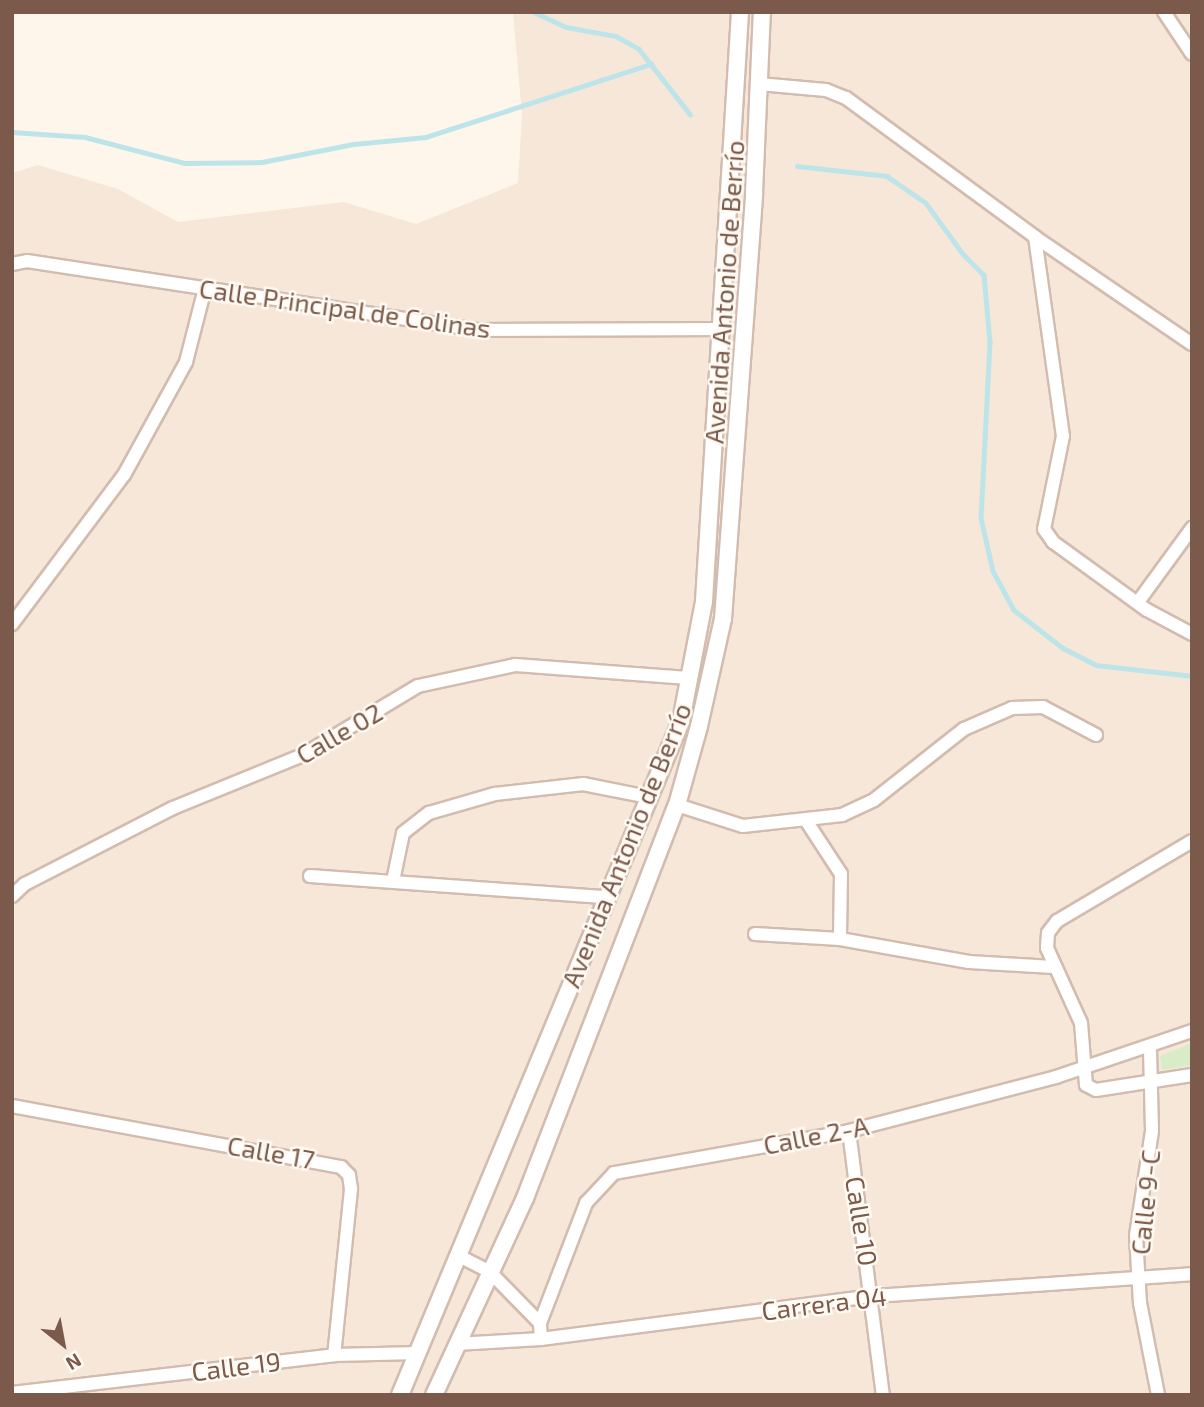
<!DOCTYPE html>
<html>
<head>
<meta charset="utf-8">
<style>
  body { margin:0 }
  #map { position:relative; width:1204px; height:1407px; overflow:hidden; background:#fef6eb; font-family:"Exo 2",sans-serif }
  div>[style] { position:absolute }
  .residential>* { inset:0; background:#f6e7d9 }
  .green>* { inset:0; background:#d8edc7 }
  .stream>* { height:4.5px; margin:-2.25px; padding:0 2.25px; transform-origin:2.25px; border-radius:2.25px; background:#bde5e9 }
  .roads { filter:drop-shadow(2px 0 #d2bcaf) drop-shadow(-2px 0 #d2bcaf) drop-shadow(0 2px #d2bcaf) drop-shadow(0 -2px #d2bcaf) }
  .minor>* { height:12px; margin:-6px; padding:0 6px; transform-origin:6px; border-radius:6px; background:#fff }
  .tertiary>* { height:16px; margin:-8px; padding:0 8px; transform-origin:8px; border-radius:8px; background:#fff }
  span { translate:-50% -50%; white-space:nowrap; text-align:center; line-height:1.15; -webkit-text-stroke:5px #fffaf3; paint-order:stroke }
  .street-label { font-size:26px; color:#7b5a4b }
  .frame { position:absolute; inset:0; border:14px solid #7b5a4b; pointer-events:none }
  .north { position:absolute; left:28px; top:1309px; width:70px; height:70px; -webkit-text-stroke:5px #fffaf3; paint-order:stroke; rotate:149deg; font-size:19px; font-weight:700; line-height:28px; text-align:center; color:#7b5a4b }
  .north::after { content:''; display:block; margin:auto; width:24px; height:32px; background:#7b5a4b; clip-path:polygon(50% 0,100% 100%,50% 72%,0 100%) }
</style>
</head>
<body>
<div id="map">
  <div class="residential">
    <i style="clip-path:polygon(513px 12px,1192px 12px,1192px 1395px,12px 1395px,12px 173px,38px 165px,118px 189px,178px 222px,344px 202px,416px 224px,518px 183px,522px 115px)"></i>
  </div>
  <div class="green">
    <i style="clip-path:polygon(1192px 1043px,1192px 1065px,1162px 1070px,1160px 1056px)"></i>
  </div>
  <div class="stream">
    <i style="left:534px;top:12px;width:35px;rotate:25deg"></i>
    <i style="left:566px;top:27px;width:51px;rotate:10.2deg"></i>
    <i style="left:616px;top:36px;width:26px;rotate:29deg"></i>
    <i style="left:639px;top:49px;width:83px;rotate:51.9deg"></i>
    <i style="left:12px;top:132px;width:73px;rotate:3.9deg"></i>
    <i style="left:85px;top:137px;width:103px;rotate:14.6deg"></i>
    <i style="left:185px;top:163px;width:77px;rotate:-0.7deg"></i>
    <i style="left:262px;top:162px;width:94px;rotate:-11.1deg"></i>
    <i style="left:354px;top:144px;width:72px;rotate:-5.6deg"></i>
    <i style="left:426px;top:137px;width:237px;rotate:-18deg"></i>
    <i style="left:797px;top:166px;width:91px;rotate:6.3deg"></i>
    <i style="left:887px;top:176px;width:47px;rotate:34.7deg"></i>
    <i style="left:926px;top:203px;width:63px;rotate:54deg"></i>
    <i style="left:963px;top:254px;width:30px;rotate:45deg"></i>
    <i style="left:984px;top:275px;width:67px;rotate:84.9deg"></i>
    <i style="left:990px;top:342px;width:176px;rotate:92.9deg"></i>
    <i style="left:981px;top:518px;width:54px;rotate:77.2deg"></i>
    <i style="left:993px;top:571px;width:44px;rotate:61.7deg"></i>
    <i style="left:1014px;top:610px;width:62px;rotate:37.8deg"></i>
    <i style="left:1063px;top:648px;width:37px;rotate:27deg"></i>
    <i style="left:1096px;top:665px;width:97px;rotate:6.5deg"></i>
  </div>
  <div class="roads">
    <div class="minor">
      <i style="left:1164px;top:12px;width:50px;rotate:56.3deg"></i>
      <i style="left:759px;top:84px;width:67px;rotate:5.1deg"></i>
      <i style="left:826px;top:90px;width:22px;rotate:22deg"></i>
      <i style="left:846px;top:98px;width:235px;rotate:36.3deg"></i>
      <i style="left:1035px;top:237px;width:201px;rotate:82deg"></i>
      <i style="left:1063px;top:436px;width:95px;rotate:101.5deg"></i>
      <i style="left:1044px;top:529px;width:16px;rotate:55deg"></i>
      <i style="left:1053px;top:542px;width:116px;rotate:35.9deg"></i>
      <i style="left:1147px;top:610px;width:51px;rotate:28.1deg"></i>
      <i style="left:1035px;top:237px;width:190px;rotate:34.3deg"></i>
      <i style="left:12px;top:264px;width:15px;rotate:-11deg"></i>
      <i style="left:27px;top:261px;width:455px;rotate:8.7deg"></i>
      <i style="left:477px;top:330px;width:246px;rotate:-0.2deg"></i>
      <i style="left:1138px;top:602px;width:92px;rotate:-53.9deg"></i>
      <i style="left:12px;top:624px;width:186px;rotate:-53.1deg"></i>
      <i style="left:124px;top:475px;width:129px;rotate:-61.2deg"></i>
      <i style="left:186px;top:362px;width:76px;rotate:-75.6deg"></i>
      <i style="left:677px;top:805px;width:69px;rotate:17.7deg"></i>
      <i style="left:743px;top:826px;width:100px;rotate:-6.3deg"></i>
      <i style="left:842px;top:815px;width:35px;rotate:-25deg"></i>
      <i style="left:874px;top:800px;width:115px;rotate:-38.3deg"></i>
      <i style="left:964px;top:729px;width:52px;rotate:-23.6deg"></i>
      <i style="left:1012px;top:708px;width:31px;rotate:-2deg"></i>
      <i style="left:1043px;top:707px;width:60px;rotate:27.8deg"></i>
      <i style="left:807px;top:822px;width:62px;rotate:56.8deg"></i>
      <i style="left:841px;top:874px;width:65px;rotate:90.9deg"></i>
      <i style="left:1192px;top:841px;width:157px;rotate:149.3deg"></i>
      <i style="left:1057px;top:921px;width:15px;rotate:127deg"></i>
      <i style="left:1048px;top:933px;width:15px;rotate:94deg"></i>
      <i style="left:1047px;top:948px;width:82px;rotate:65.6deg"></i>
      <i style="left:1081px;top:1023px;width:62px;rotate:85.4deg"></i>
      <i style="left:1086px;top:1085px;width:11px;rotate:27deg"></i>
      <i style="left:1096px;top:1090px;width:97px;rotate:-8.9deg"></i>
      <i style="left:310px;top:876px;width:297px;rotate:4.1deg"></i>
      <i style="left:393px;top:881px;width:49px;rotate:-78.2deg"></i>
      <i style="left:403px;top:833px;width:33px;rotate:-38deg"></i>
      <i style="left:429px;top:813px;width:69px;rotate:-16.1deg"></i>
      <i style="left:495px;top:794px;width:89px;rotate:-6.5deg"></i>
      <i style="left:583px;top:784px;width:66px;rotate:11.3deg"></i>
      <i style="left:12px;top:896px;width:18px;rotate:-43deg"></i>
      <i style="left:25px;top:884px;width:166px;rotate:-27.2deg"></i>
      <i style="left:173px;top:808px;width:140px;rotate:-22.2deg"></i>
      <i style="left:303px;top:755px;width:134px;rotate:-31deg"></i>
      <i style="left:418px;top:686px;width:99px;rotate:-12.2deg"></i>
      <i style="left:515px;top:665px;width:174px;rotate:4.3deg"></i>
      <i style="left:755px;top:934px;width:85px;rotate:3.4deg"></i>
      <i style="left:840px;top:939px;width:131px;rotate:10.1deg"></i>
      <i style="left:969px;top:962px;width:84px;rotate:3.4deg"></i>
      <i style="left:1150px;top:1049px;width:82px;rotate:88.6deg"></i>
      <i style="left:1152px;top:1131px;width:106px;rotate:98.7deg"></i>
      <i style="left:1136px;top:1236px;width:67px;rotate:86.6deg"></i>
      <i style="left:1140px;top:1303px;width:94px;rotate:78.9deg"></i>
      <i style="left:12px;top:1106px;width:335px;rotate:10.5deg"></i>
      <i style="left:341px;top:1167px;width:11px;rotate:45deg"></i>
      <i style="left:349px;top:1175px;width:14px;rotate:82deg"></i>
      <i style="left:351px;top:1189px;width:167px;rotate:95.8deg"></i>
      <i style="left:849px;top:1131px;width:266px;rotate:82.7deg"></i>
      <i style="left:459px;top:1256px;width:35px;rotate:27deg"></i>
      <i style="left:490px;top:1272px;width:71px;rotate:45.6deg"></i>
      <i style="left:541px;top:1339px;width:16px;rotate:-94deg"></i>
      <i style="left:540px;top:1323px;width:129px;rotate:-69deg"></i>
      <i style="left:586px;top:1203px;width:41px;rotate:-47deg"></i>
      <i style="left:614px;top:1173px;width:239px;rotate:-10.1deg"></i>
      <i style="left:849px;top:1131px;width:214px;rotate:-14.6deg"></i>
      <i style="left:1056px;top:1077px;width:144px;rotate:-18.7deg"></i>
      <i style="left:456px;top:1344px;width:85px;rotate:-3.4deg"></i>
      <i style="left:541px;top:1339px;width:335px;rotate:-7.4deg"></i>
      <i style="left:873px;top:1296px;width:320px;rotate:-3.9deg"></i>
      <i style="left:12px;top:1393px;width:324px;rotate:-6.7deg"></i>
      <i style="left:334px;top:1355px;width:85px;rotate:-1.3deg"></i>
    </div>
    <div class="tertiary">
      <i style="left:400px;top:1395px;width:730px;rotate:-67.37deg"></i>
      <i style="left:681px;top:721px;width:122px;rotate:-79.1deg"></i>
      <i style="left:704px;top:601px;width:590px;rotate:-86.5deg"></i>
      <i style="left:434px;top:1395px;width:217px;rotate:-65.2deg"></i>
      <i style="left:525px;top:1198px;width:421px;rotate:-68.9deg"></i>
      <i style="left:677px;top:805px;width:82px;rotate:-74.4deg"></i>
      <i style="left:699px;top:726px;width:110px;rotate:-77.4deg"></i>
      <i style="left:723px;top:619px;width:427px;rotate:-85.8deg"></i>
      <i style="left:754px;top:193px;width:181px;rotate:-87.5deg"></i>
    </div>
  </div>
  <div class="street-label">
    <span style="left:724px;top:292px;rotate:-86deg">Avenida Antonio de Berrío</span>
    <span style="left:345px;top:308px;rotate:8deg">Calle Principal de Colinas</span>
    <span style="left:339px;top:733px;rotate:-30deg">Calle 02</span>
    <span style="left:626px;top:845px;rotate:-68deg">Avenida Antonio de Berrío</span>
    <span style="left:816px;top:1135px;rotate:-11deg">Calle 2-A</span>
    <span style="left:271px;top:1152px;rotate:10deg">Calle 17</span>
    <span style="left:1145px;top:1202px;rotate:-84deg">Calle 9-C</span>
    <span style="left:862px;top:1221px;rotate:81deg">Calle 10</span>
    <span style="left:824px;top:1303px;rotate:-7deg">Carrera 04</span>
    <span style="left:236px;top:1366px;rotate:-7deg">Calle 19</span>
  </div>
  <div class="frame"></div>
  <div class="north">N</div>
</div>
</body>
</html>
